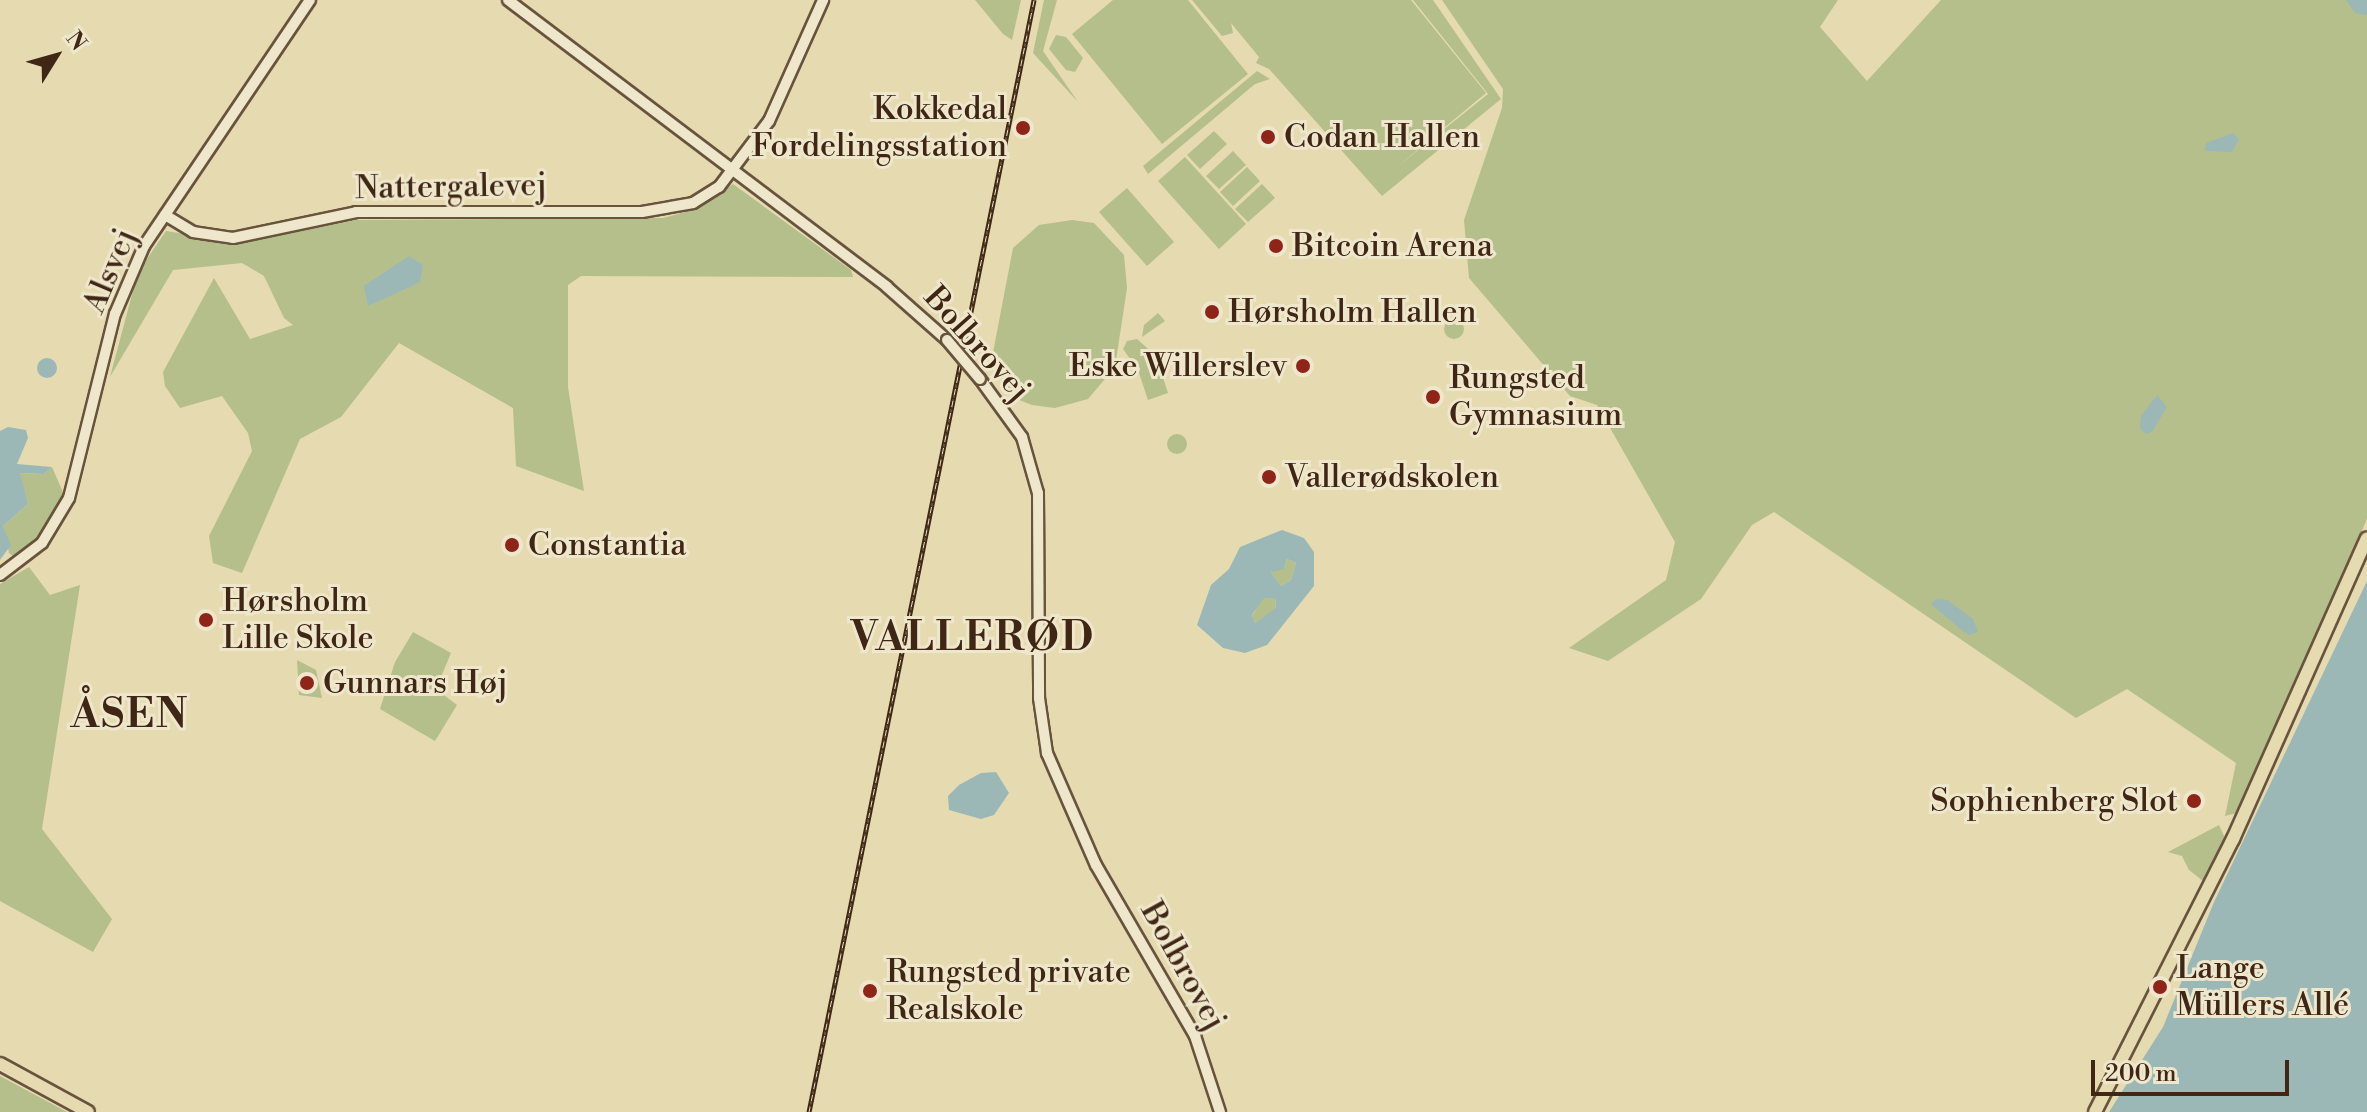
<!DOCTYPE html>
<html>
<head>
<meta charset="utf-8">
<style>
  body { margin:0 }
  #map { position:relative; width:2367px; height:1112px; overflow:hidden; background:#e5dab0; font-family:"Libre Bodoni",serif }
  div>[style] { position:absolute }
  .green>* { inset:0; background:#b5bf8b }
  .round { border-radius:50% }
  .water>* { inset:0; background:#9bb8b7 }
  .roads { filter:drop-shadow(2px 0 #68533c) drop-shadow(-2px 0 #68533c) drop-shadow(0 2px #68533c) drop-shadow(0 -2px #68533c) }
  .minor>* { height:10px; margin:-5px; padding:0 5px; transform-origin:5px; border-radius:5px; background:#eee7cc }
  .major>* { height:12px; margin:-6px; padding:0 6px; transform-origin:6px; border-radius:6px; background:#e5dab0 }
  .rail>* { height:5px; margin-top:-2.5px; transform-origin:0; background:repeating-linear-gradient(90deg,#eee7cc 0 6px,#3f2615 0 12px); box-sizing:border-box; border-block:2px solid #3f2615 }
  .bridges { filter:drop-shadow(2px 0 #68533c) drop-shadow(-2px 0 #68533c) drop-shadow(0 2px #68533c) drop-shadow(0 -2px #68533c) }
  .minor-bridge>* { height:10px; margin:-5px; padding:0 5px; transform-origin:5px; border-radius:5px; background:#eee7cc }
  .dots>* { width:22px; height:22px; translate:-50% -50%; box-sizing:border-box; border:4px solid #eee7cc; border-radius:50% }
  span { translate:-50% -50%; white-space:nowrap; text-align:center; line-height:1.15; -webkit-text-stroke:6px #eee7cc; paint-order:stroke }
  .poi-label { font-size:32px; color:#3f2615 }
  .right { translate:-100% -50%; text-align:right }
  .left { translate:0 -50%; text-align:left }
  .street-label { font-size:32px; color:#3f2615 }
  .district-label { font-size:40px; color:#3f2615; font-weight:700; letter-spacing:2px }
  .north { position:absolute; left:16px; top:16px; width:80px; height:80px; -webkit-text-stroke:6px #eee7cc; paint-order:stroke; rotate:53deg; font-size:22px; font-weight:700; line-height:32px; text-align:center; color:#3f2615 }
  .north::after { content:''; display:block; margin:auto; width:28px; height:36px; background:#3f2615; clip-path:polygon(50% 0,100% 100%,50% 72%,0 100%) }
  .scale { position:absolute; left:2091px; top:1060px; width:198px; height:36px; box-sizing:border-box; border:4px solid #3f2615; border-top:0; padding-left:10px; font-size:24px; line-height:28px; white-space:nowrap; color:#3f2615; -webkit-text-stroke:6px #eee7cc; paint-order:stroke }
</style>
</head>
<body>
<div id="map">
  <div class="green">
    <i style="clip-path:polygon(975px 0,1021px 0,1012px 40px,1003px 34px)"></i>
    <i style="clip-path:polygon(1044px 0,1057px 0,1043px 51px,1078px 102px,1033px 53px)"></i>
    <i style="clip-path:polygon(1113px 0,1188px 0,1248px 74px,1162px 144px,1072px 34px)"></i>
    <i style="clip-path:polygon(1192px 0,1411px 0,1486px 93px,1397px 167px,1488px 94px,1413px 0,1433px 0,1501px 99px,1382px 196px,1269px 69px,1256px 63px,1259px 57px,1231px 23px,1233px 33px,1222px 36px)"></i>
    <i style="clip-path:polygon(1442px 0,1838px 0,1820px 27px,1867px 81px,1941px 0,2367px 0,2367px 519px,2237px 813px,2225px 816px,2236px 763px,2127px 689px,2076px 718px,1774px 512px,1752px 525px,1701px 599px,1608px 661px,1569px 648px,1666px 580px,1675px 542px,1597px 405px,1570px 396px,1469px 278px,1464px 220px,1502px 108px,1503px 89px)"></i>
    <i style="clip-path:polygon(1056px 35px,1066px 37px,1083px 58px,1075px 72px,1066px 70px,1049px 49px)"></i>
    <i style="clip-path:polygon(1257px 71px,1270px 79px,1255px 84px,1148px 174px,1143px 166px)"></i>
    <i style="clip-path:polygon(1214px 131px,1227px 144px,1200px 169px,1187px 155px)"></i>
    <i style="clip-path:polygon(1233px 151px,1246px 165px,1219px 189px,1206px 176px)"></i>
    <i style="clip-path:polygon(1185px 157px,1246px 224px,1219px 249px,1158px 181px)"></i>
    <i style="clip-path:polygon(1247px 167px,1260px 181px,1233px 206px,1220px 192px)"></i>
    <i style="clip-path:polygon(733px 184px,851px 270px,853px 277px,581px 276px,568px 285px,568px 387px,584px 491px,516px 466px,513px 408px,399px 343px,341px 417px,300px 439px,242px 573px,213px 563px,209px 536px,252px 451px,248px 433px,222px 396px,180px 408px,165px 386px,163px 372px,214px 278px,250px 339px,293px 325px,284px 318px,264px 276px,242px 263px,173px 270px,110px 377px,138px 272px,166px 231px,241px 243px,356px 220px,663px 218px,693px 210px)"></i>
    <i style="clip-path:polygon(1262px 184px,1275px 198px,1248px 222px,1235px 209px)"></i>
    <i style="clip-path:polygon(1127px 188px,1174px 242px,1147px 266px,1099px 212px)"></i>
    <i style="clip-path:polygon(1072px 220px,1094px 223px,1124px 255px,1127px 288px,1115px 367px,1088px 399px,1055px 408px,1032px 405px,1014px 398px,991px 363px,1013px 248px,1039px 225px)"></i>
    <i style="clip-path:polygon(1158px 313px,1165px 321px,1142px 337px,1144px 325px)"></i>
    <i class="round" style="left:1444px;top:319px;width:20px;height:20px"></i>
    <i style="clip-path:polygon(1137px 339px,1156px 356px,1168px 393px,1148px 400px,1138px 370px,1123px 349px,1127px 341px)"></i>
    <i class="round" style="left:1167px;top:434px;width:20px;height:20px"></i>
    <i style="clip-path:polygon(52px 467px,65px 497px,44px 532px,15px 558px,9px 553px,3px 526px,28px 504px,19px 473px,44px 474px)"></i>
    <i style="clip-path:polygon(1287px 559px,1296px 563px,1291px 580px,1281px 586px,1271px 572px,1274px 567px,1284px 569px)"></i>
    <i style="clip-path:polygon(29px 567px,50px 595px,80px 585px,42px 829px,112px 919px,93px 952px,0 901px,0 584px)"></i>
    <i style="clip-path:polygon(1263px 598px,1275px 598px,1276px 609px,1255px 623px,1252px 616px)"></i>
    <i style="clip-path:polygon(413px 632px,451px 653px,436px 689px,457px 705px,435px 741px,380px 709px,395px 662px)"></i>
    <i style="clip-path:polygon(297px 660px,316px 670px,322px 698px,299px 695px)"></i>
    <i style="clip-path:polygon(2219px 825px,2225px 838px,2203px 881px,2189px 870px,2182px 856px,2168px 852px)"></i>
    <i style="clip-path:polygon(0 1076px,67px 1112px,0 1112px)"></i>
  </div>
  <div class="water">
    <i style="clip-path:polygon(2346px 0,2367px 0,2367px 15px,2355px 13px)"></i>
    <i style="clip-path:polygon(2233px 133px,2239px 139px,2232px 152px,2205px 151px,2206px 143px)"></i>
    <i style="clip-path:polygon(409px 256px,423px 265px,420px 282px,368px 306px,364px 286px)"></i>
    <i class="round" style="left:37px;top:358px;width:20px;height:20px"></i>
    <i style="clip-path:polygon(2157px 395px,2167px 407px,2152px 432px,2146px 434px,2140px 428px,2141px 416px)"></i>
    <i style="clip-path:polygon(8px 427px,26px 430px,28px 438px,17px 464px,52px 467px,44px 474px,20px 473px,28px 504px,3px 526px,11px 545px,0 560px,0 431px)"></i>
    <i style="clip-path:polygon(evenodd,1282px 530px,1304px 538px,1314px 552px,1314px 586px,1267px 645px,1245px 653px,1223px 648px,1197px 625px,1211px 585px,1229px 569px,1240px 547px,1282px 530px,1287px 559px,1296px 563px,1291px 580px,1281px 586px,1271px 572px,1284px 569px,1287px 559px,1282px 530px,1264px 598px,1275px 598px,1276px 608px,1255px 623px,1252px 615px,1264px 598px)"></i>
    <i style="clip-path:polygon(2367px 581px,2367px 1112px,2109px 1112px,2163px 1027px,2214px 902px)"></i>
    <i style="clip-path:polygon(1936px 599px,1947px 600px,1973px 619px,1978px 632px,1969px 635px,1963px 631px,1931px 604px)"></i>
    <i style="clip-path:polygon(996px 772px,1009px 793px,994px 815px,981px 819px,949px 810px,948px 796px,959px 785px,981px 773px)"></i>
  </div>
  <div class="roads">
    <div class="minor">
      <i style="left:508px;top:0;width:475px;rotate:37.1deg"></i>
      <i style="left:887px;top:287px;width:80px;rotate:41.5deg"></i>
      <i style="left:165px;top:215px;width:33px;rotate:31deg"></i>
      <i style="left:193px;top:232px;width:40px;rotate:8.5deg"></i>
      <i style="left:233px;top:238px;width:126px;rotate:-11.9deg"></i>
      <i style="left:356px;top:212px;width:286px"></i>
      <i style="left:642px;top:212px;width:52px;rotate:-10deg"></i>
      <i style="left:693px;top:203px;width:31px;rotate:-32deg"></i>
      <i style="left:719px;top:187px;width:83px;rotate:-52.9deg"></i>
      <i style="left:769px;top:121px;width:133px;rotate:-65.9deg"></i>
      <i style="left:980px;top:379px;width:72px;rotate:54.1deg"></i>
      <i style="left:1022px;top:437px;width:58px;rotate:74.1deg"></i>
      <i style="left:1038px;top:493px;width:205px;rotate:89.7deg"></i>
      <i style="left:1039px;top:698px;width:56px;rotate:81.7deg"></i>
      <i style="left:1047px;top:753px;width:122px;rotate:66.4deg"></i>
      <i style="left:1096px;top:865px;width:198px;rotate:59.9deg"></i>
      <i style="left:1195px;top:1036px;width:80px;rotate:71.8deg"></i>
      <i style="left:0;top:575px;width:53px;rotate:-37.3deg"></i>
      <i style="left:42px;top:543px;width:52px;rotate:-59deg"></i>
      <i style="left:69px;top:498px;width:190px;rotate:-76deg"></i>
      <i style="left:115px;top:314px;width:74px;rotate:-66.9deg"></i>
      <i style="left:144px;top:246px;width:297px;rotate:-56deg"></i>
    </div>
    <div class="major">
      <i style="left:0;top:1064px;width:100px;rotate:28.6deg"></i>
      <i style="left:2095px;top:1112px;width:306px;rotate:-63.2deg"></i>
      <i style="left:2233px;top:839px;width:329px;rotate:-66deg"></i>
    </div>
  </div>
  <div class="rail">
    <i style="left:809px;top:1112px;width:1135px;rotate:-78.56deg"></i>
  </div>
  <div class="bridges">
    <div class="minor-bridge">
      <i style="left:947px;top:340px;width:51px;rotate:49.8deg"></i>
    </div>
  </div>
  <div class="dots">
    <i style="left:1023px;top:128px;background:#8f2418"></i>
    <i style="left:1268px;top:137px;background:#8f2418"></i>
    <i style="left:1276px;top:246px;background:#8f2418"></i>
    <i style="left:1212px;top:312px;background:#8f2418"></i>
    <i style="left:1303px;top:366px;background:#8f2418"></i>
    <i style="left:1433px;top:397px;background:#8f2418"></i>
    <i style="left:1269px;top:477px;background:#8f2418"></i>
    <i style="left:512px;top:545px;background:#8f2418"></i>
    <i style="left:206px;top:620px;background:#8f2418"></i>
    <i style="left:307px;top:683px;background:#8f2418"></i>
    <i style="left:2194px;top:801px;background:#8f2418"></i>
    <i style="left:2160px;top:987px;background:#8f2418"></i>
    <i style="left:870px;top:991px;background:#8f2418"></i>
  </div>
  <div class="poi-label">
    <span class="right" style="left:1007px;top:128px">Kokkedal<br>Fordelingsstation</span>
    <span class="left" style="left:1284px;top:137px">Codan Hallen</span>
    <span class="left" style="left:1292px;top:246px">Bitcoin Arena</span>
    <span class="left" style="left:1228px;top:312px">Hørsholm Hallen</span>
    <span class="right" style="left:1287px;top:366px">Eske Willerslev</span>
    <span class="left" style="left:1449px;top:397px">Rungsted<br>Gymnasium</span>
    <span class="left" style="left:1285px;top:477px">Vallerødskolen</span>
    <span class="left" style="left:528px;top:545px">Constantia</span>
    <span class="left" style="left:222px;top:620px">Hørsholm<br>Lille Skole</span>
    <span class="left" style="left:323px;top:683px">Gunnars Høj</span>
    <span class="right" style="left:2178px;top:801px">Sophienberg Slot</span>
    <span class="left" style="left:2176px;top:987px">Lange<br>Müllers Allé</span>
    <span class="left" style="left:886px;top:991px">Rungsted private<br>Realskole</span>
  </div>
  <div class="street-label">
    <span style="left:451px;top:187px;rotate:-1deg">Nattergalevej</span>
    <span style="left:110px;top:271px;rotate:-67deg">Alsvej</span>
    <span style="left:977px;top:344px;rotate:48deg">Bolbrovej</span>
    <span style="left:1183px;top:966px;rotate:61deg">Bolbrovej</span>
  </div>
  <div class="district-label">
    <span style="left:973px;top:638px">VALLERØD</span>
    <span style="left:130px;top:715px">ÅSEN</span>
  </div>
  <div class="north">N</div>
  <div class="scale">200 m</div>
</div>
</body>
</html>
